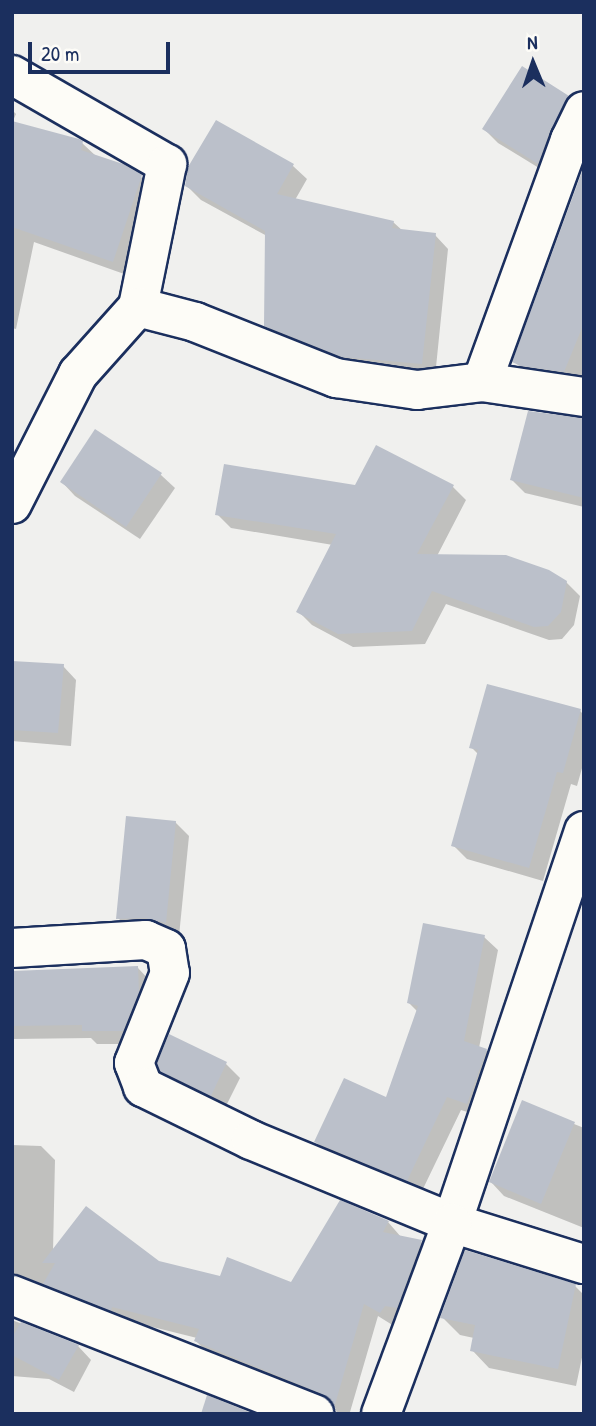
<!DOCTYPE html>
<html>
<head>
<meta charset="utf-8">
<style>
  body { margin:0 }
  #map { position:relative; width:596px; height:1426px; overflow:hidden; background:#f0f0ee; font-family:"Patrick Hand",sans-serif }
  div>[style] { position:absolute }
  .shadow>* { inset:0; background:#0003 }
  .building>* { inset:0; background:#bbc0ca }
  .roads { filter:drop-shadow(2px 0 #1b2f5e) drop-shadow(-2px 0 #1b2f5e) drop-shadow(0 2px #1b2f5e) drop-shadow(0 -2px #1b2f5e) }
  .minor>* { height:38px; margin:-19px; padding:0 19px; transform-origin:19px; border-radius:19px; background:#fdfcf7 }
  span { translate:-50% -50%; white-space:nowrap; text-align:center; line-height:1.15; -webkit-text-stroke:7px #fdfcf7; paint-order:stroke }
  .frame { position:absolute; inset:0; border:14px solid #1b2f5e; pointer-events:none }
  .north { position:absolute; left:498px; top:28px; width:70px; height:70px; -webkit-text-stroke:5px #fdfcf7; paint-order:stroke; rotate:358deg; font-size:19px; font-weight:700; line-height:28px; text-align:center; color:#1b2f5e }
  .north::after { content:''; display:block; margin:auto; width:24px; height:32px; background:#1b2f5e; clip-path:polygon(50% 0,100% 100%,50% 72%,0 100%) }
  .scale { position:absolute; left:28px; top:42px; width:142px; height:32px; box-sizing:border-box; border:4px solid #1b2f5e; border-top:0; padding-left:9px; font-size:21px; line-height:24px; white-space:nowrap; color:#1b2f5e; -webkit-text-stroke:5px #fdfcf7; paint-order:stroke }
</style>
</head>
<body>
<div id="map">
  <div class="shadow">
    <i style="clip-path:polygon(568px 98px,581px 111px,552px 176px,498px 143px,484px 129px)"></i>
    <i style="clip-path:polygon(12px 110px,16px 114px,12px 123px,82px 143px,97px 157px,141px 177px,155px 190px,127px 275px,34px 242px,16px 329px,12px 328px)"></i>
    <i style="clip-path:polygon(293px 166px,307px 179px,295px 200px,393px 222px,403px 231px,435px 235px,448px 249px,435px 377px,357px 370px,280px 339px,266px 325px,267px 236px,201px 200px,187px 186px)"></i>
    <i style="clip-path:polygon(584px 171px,584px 385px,528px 375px,515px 362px)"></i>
    <i style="clip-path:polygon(584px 418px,584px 507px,525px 493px,512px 480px)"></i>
    <i style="clip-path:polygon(161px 475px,175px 488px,140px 539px,75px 496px,62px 482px)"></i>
    <i style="clip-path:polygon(356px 487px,453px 487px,466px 500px,437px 556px,566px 582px,580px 596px,574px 625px,562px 639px,549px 640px,446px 604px,425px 644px,353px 647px,312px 625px,299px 612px,333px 545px,231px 528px,217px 514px)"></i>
    <i style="clip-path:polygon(12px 662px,63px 666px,76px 680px,71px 746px,12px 741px)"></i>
    <i style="clip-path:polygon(580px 711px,584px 715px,584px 761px,577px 786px,571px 784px,543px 881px,467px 859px,453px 845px,479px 755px,471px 747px)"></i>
    <i style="clip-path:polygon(175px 822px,189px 836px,179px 936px,132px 932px,118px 918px)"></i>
    <i style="clip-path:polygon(484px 937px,498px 950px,479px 1048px,486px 1050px,499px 1064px,480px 1116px,461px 1110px,421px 1193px,329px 1155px,316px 1142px,387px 1100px,418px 1012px,409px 1003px)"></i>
    <i style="clip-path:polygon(138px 968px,151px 982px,137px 1044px,97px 1044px,91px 1038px,12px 1039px,12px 972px)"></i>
    <i style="clip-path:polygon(170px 1036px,226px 1064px,240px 1078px,225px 1108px,176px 1085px,162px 1070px)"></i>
    <i style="clip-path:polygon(522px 1103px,584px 1128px,584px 1228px,504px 1196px,491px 1182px)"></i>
    <i style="clip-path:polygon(12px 1145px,41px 1146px,55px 1160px,53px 1252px,158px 1262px,221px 1278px,292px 1284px,388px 1222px,401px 1237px,421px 1242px,435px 1255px,394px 1326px,378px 1316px,350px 1412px,354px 1414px,337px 1414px,335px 1406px,210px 1355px,196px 1341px,197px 1338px,12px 1292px)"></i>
    <i style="clip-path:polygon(575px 1286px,584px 1295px,584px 1348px,576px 1386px,489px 1368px,472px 1350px,474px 1338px,460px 1335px,442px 1317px)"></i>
    <i style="clip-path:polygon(12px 1320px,78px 1346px,91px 1360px,74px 1392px,49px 1379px,12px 1376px)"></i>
  </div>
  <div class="building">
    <i style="clip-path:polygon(522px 66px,569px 96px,550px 131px,538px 164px,482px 129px)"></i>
    <i style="clip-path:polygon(216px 120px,294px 164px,277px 194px,394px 221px,392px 228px,436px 233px,422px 364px,342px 357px,264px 326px,265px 231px,185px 186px,188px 167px)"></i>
    <i style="clip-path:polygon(12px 121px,79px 139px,83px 141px,81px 150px,123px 164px,142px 175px,113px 262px,12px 227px)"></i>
    <i style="clip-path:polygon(584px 166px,584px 323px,564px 372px,521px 366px,512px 362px)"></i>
    <i style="clip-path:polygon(528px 411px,584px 418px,584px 498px,510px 480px)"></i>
    <i style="clip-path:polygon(95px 429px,162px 473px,126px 527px,60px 482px)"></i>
    <i style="clip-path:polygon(376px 445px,454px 485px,417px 554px,506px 555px,549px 570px,567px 581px,561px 612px,548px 626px,534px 627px,432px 591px,412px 631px,338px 634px,296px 612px,336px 534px,215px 515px,224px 464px,355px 485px)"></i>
    <i style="clip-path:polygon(12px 661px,64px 664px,58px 733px,12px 730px)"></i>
    <i style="clip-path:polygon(487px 684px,581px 709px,563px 773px,557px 772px,529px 868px,451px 846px,478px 750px,469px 748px)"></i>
    <i style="clip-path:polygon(126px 816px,176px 821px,166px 923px,145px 918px,116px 919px)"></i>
    <i style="clip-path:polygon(423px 923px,485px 935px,464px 1041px,487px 1049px,467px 1104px,447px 1097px,407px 1181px,314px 1142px,344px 1078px,386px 1097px,418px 1006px,407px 1003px)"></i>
    <i style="clip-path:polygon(138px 966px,139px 992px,123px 1031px,82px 1031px,82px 1025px,12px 1026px,12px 971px)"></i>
    <i style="clip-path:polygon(169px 1034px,227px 1062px,211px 1096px,160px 1071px,157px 1063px)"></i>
    <i style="clip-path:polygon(522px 1100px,575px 1122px,541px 1204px,489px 1182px)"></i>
    <i style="clip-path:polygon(340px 1200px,389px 1221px,383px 1232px,422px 1240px,397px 1308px,385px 1306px,380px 1313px,364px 1304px,334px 1408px,322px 1394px,194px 1341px,199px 1329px,112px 1307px,111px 1311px,43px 1284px,55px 1263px,42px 1263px,86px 1206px,159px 1261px,220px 1276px,227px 1257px,291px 1282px)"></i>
    <i style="clip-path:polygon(465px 1250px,576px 1284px,558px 1369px,470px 1351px,475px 1325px,440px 1318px)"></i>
    <i style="clip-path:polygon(21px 1322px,79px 1345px,59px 1380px,12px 1355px,12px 1338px)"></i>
    <i style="clip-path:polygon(207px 1395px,254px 1414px,201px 1414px)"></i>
  </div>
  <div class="roads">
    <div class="minor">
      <i style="left:12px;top:75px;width:179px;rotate:29.9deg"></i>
      <i style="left:167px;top:164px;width:146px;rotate:101.5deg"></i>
      <i style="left:482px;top:382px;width:258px;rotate:-70deg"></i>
      <i style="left:570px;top:140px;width:32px;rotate:-64deg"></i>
      <i style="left:12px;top:504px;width:146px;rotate:-63.1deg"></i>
      <i style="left:78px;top:374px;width:90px;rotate:-48.2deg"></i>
      <i style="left:138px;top:307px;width:59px;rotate:14.7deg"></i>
      <i style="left:195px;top:322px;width:152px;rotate:21.7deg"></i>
      <i style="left:336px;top:378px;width:82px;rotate:8.4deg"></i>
      <i style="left:417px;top:390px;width:65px;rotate:-7deg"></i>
      <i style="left:482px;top:382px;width:103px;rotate:8.4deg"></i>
      <i style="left:584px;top:831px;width:414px;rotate:108.6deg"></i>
      <i style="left:452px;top:1223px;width:138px;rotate:17.3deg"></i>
      <i style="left:12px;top:948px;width:134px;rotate:-3.4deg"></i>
      <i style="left:146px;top:940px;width:22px;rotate:24deg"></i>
      <i style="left:166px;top:949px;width:24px;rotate:81deg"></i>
      <i style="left:170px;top:973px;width:97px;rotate:111.8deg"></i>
      <i style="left:134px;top:1063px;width:26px;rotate:69deg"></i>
      <i style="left:143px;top:1087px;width:120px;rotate:26.1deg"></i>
      <i style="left:251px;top:1140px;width:217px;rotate:22.4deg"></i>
      <i style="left:452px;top:1223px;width:204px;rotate:110.4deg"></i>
      <i style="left:12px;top:1295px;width:325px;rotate:21.5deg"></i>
    </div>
  </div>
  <div class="frame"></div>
  <div class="north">N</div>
  <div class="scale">20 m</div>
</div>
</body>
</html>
